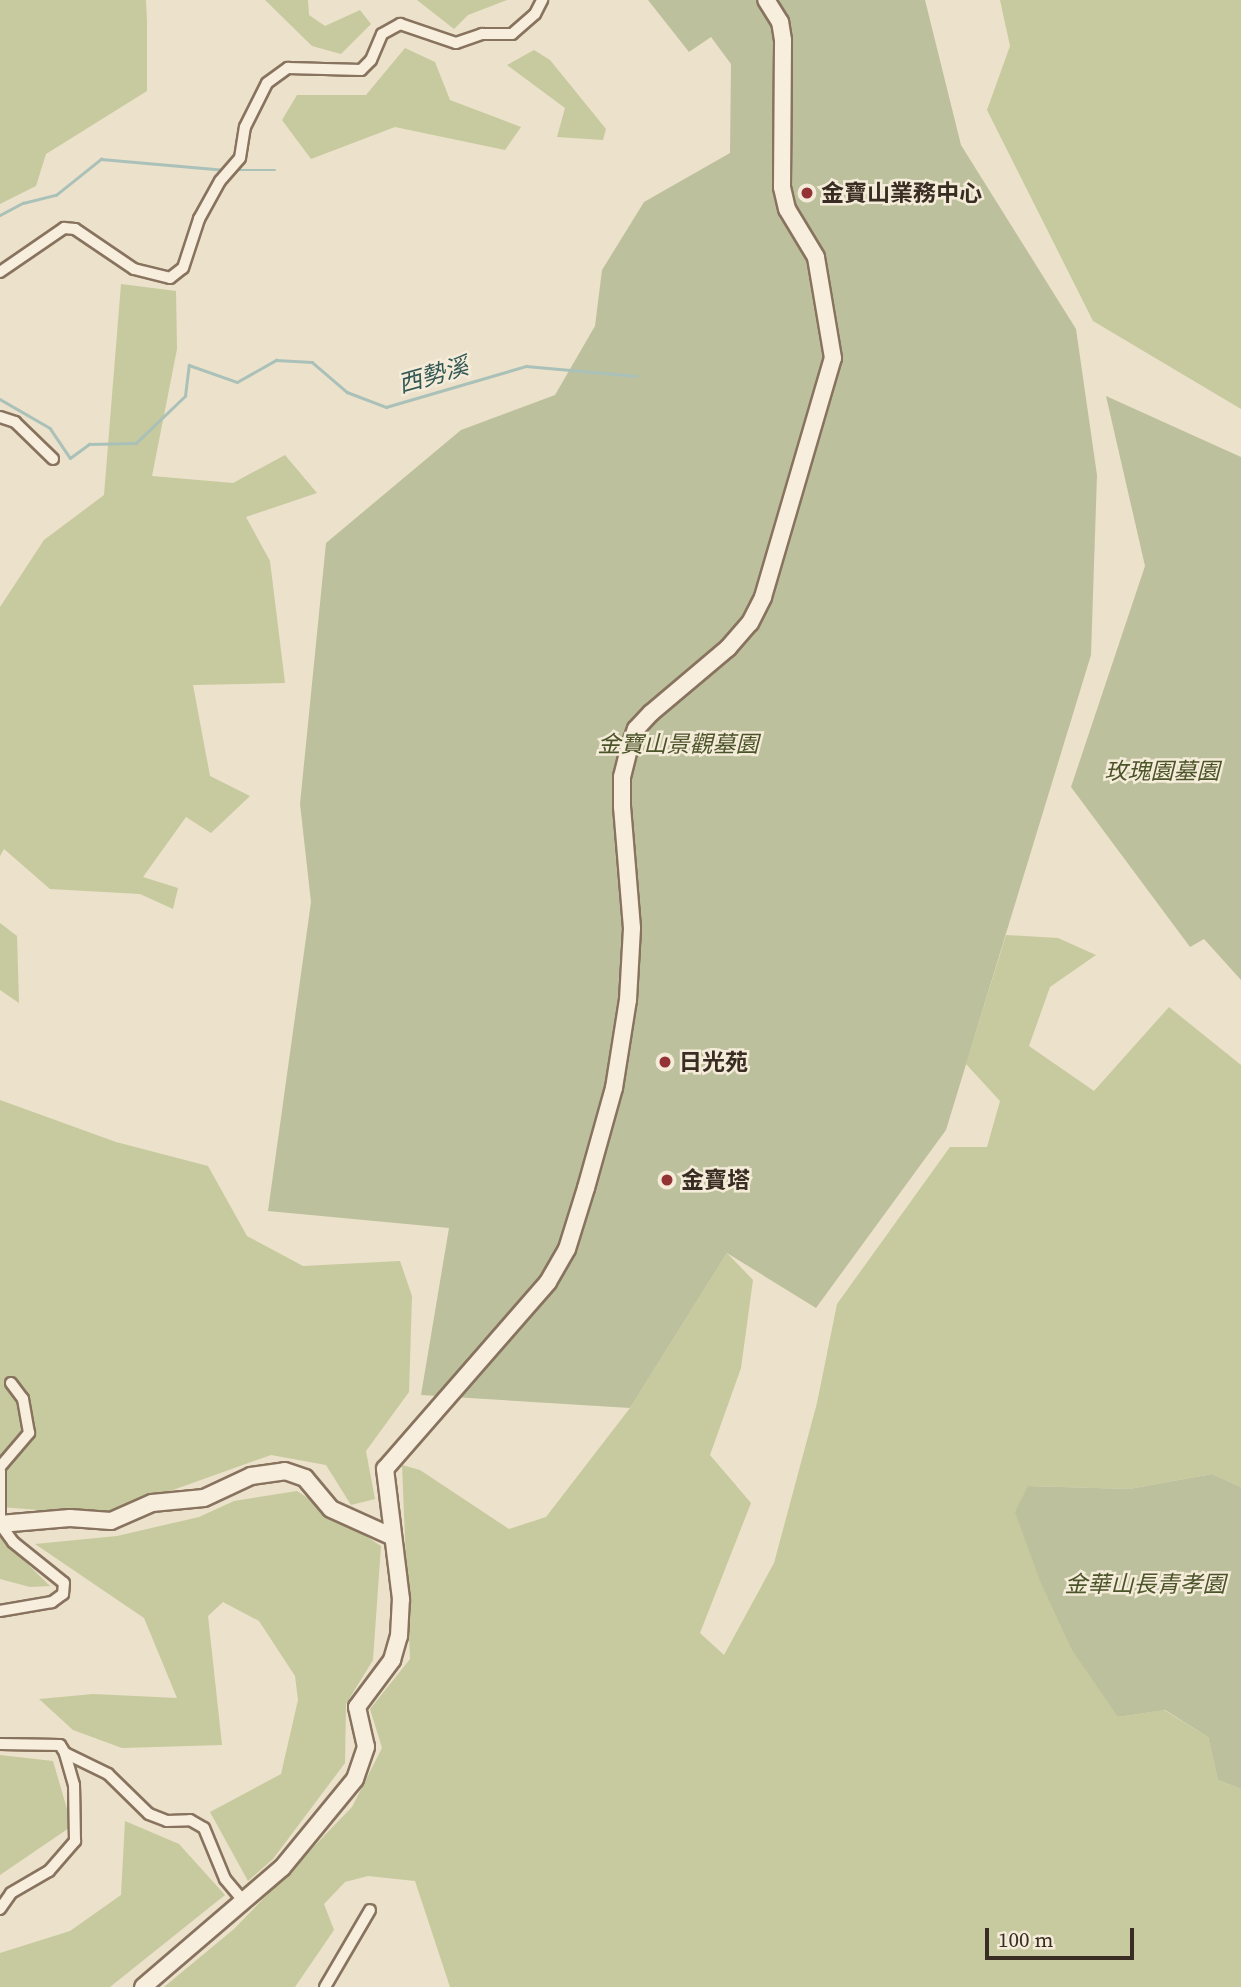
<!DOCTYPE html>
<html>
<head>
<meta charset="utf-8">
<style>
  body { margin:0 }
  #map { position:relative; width:1241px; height:1987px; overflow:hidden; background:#ece1ca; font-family:"Source Serif 4","Noto Sans TC",serif }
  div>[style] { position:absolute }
  .green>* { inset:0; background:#c6ca9e }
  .cemetery>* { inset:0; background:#bdc09c }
  .stream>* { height:2.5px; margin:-1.25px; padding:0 1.25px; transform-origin:1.25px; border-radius:1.25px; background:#aac1b9 }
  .roads { filter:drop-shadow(2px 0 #88735f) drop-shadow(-2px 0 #88735f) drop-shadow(0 2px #88735f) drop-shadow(0 -2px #88735f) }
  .street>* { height:10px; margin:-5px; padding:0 5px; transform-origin:5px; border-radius:5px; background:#f7eedd }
  .secondary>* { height:16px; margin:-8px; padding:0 8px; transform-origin:8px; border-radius:8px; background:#f7eedd }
  .dots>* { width:19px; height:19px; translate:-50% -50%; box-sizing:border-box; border:4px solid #f4ebd9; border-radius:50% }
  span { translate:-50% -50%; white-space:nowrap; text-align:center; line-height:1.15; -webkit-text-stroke:5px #f4ebd9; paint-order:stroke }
  .poi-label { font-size:23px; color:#392c22; font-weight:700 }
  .left { translate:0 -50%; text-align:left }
  .park-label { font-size:23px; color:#4b5429; font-style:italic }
  .water-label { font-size:24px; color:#325854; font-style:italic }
  .scale { position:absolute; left:985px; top:1928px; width:149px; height:32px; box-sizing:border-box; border:4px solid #392c22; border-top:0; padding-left:9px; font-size:21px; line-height:24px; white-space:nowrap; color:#392c22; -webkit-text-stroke:5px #f4ebd9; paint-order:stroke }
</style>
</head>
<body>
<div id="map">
  <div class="green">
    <i style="clip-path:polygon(0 0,146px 0,147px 21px,147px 91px,46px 154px,36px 186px,0 204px)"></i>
    <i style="clip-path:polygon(265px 0,308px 0,309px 15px,325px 26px,360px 10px,371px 24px,341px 54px,312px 46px)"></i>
    <i style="clip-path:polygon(417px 0,507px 0,468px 15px,454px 29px)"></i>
    <i style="clip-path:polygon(1000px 0,1241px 0,1241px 409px,1093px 321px,987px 110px,1010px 46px)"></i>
    <i style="clip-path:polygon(405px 48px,435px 62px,450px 100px,521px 127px,505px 150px,395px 127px,311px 159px,282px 120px,297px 95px,366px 95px)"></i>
    <i style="clip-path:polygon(534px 50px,550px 60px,606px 129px,603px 140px,557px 137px,565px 108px,507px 65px)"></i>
    <i style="clip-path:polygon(121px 284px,176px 291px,177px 349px,152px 476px,233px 483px,285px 455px,317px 493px,246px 517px,270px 561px,285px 683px,193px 685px,210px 776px,250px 796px,211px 833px,186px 817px,143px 877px,178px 888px,173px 909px,140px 894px,50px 889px,4px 849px,0 856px,0 607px,44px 540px,104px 495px)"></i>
    <i style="clip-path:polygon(0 923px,17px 936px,19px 1003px,0 990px)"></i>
    <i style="clip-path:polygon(1006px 935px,1058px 938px,1096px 955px,1050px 987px,1029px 1046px,1094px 1091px,1169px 1007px,1241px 1065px,1241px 1487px,1212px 1474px,1129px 1489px,1028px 1486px,1118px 1717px,1164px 1710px,1208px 1737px,1218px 1780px,1241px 1789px,1241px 1987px,450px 1987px,415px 1881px,368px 1876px,345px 1882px,324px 1904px,334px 1930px,295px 1987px,164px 1987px,234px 1929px,352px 1807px,382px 1748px,370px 1709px,410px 1659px,402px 1465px,420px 1470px,509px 1529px,546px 1517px,630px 1408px,727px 1253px,753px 1280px,741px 1368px,710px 1455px,751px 1503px,700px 1633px,724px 1655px,774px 1563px,817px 1403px,837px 1304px,950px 1147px,987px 1147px,1000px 1101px,966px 1064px)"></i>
    <i style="clip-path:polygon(0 1100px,116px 1142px,208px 1166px,247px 1236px,303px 1266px,400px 1261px,412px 1296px,409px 1392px,366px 1451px,375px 1499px,351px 1505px,326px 1465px,271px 1455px,103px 1515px,0 1507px)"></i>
    <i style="clip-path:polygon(297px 1491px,381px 1546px,373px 1660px,346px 1704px,345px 1763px,273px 1859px,248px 1881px,210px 1812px,281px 1774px,298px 1700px,295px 1676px,259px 1621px,223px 1602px,208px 1616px,222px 1745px,122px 1748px,73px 1730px,39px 1699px,93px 1694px,177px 1698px,144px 1618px,35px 1544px,117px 1536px,199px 1517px,234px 1501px)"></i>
    <i style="clip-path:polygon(0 1538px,1px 1538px,50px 1586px,30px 1587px,0 1579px)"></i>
    <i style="clip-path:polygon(0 1755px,53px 1761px,72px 1826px,0 1875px)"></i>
    <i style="clip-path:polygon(125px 1821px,179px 1844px,225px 1895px,110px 1987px,0 1987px,0 1953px,70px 1931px,121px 1895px)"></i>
  </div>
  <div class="cemetery">
    <i style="clip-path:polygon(648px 0,925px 0,961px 145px,1076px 329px,1097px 475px,1091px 655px,946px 1130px,816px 1308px,727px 1253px,630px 1408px,421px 1395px,449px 1228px,268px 1211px,311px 902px,300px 804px,326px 543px,461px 430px,555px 395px,595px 326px,602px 270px,644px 202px,730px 153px,731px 64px,711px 37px,689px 52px)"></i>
    <i style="clip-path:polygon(1106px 396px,1241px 457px,1241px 980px,1204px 939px,1190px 947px,1071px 787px,1145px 566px)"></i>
    <i style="clip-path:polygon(1212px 1474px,1241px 1487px,1241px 1789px,1218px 1780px,1208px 1737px,1165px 1710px,1118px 1717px,1072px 1650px,1040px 1581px,1015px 1512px,1028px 1486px,1129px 1489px)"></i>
  </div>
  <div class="stream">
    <i style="left:236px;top:170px;width:39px"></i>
    <i style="left:0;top:215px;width:26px;rotate:-28deg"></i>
    <i style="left:23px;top:203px;width:34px;rotate:-14deg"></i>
    <i style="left:56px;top:195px;width:58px;rotate:-38.7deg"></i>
    <i style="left:101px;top:159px;width:125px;rotate:5deg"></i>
    <i style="left:0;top:399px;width:58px;rotate:30.1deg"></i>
    <i style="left:50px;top:428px;width:36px;rotate:56deg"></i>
    <i style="left:70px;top:458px;width:24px;rotate:-36deg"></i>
    <i style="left:89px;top:444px;width:47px;rotate:-1.2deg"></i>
    <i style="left:136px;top:443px;width:68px;rotate:-43.8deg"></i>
    <i style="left:185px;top:396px;width:31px;rotate:-83deg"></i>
    <i style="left:189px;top:365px;width:51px;rotate:19.5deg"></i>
    <i style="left:237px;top:382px;width:45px;rotate:-29.4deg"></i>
    <i style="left:276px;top:360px;width:36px;rotate:3deg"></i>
    <i style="left:312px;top:362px;width:46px;rotate:40.6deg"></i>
    <i style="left:347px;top:392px;width:42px;rotate:21deg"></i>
    <i style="left:386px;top:407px;width:146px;rotate:-16.3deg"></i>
    <i style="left:526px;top:366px;width:111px;rotate:5.1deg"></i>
  </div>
  <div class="roads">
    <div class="street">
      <i style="left:0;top:272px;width:78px;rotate:-34.5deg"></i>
      <i style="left:64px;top:228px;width:11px;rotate:5deg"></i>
      <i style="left:75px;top:229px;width:71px;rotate:34.1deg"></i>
      <i style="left:134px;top:269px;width:37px;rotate:14deg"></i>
      <i style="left:170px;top:278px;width:16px;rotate:-38deg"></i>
      <i style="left:183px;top:268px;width:52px;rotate:-71.9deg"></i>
      <i style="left:199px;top:219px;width:43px;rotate:-61.1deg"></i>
      <i style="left:220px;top:181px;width:30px;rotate:-49deg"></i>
      <i style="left:240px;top:158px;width:31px;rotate:-81deg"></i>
      <i style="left:245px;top:127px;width:49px;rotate:-63.4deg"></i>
      <i style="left:267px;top:83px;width:26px;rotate:-36deg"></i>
      <i style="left:288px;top:68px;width:73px;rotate:1.6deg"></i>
      <i style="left:361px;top:70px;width:14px;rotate:-45deg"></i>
      <i style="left:371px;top:60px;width:28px;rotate:-67deg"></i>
      <i style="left:382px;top:34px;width:21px;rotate:-29deg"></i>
      <i style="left:400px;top:24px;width:59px;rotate:18.7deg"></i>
      <i style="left:456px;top:43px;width:28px;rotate:-19deg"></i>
      <i style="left:482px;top:34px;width:30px"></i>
      <i style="left:512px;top:34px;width:30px;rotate:-41deg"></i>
      <i style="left:535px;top:14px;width:16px;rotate:-63deg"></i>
      <i style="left:0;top:417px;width:16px;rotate:18deg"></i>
      <i style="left:15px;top:422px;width:53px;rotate:44.2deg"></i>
      <i style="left:0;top:1467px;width:45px;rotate:-49.5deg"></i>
      <i style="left:29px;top:1433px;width:35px;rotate:-100deg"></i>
      <i style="left:23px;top:1399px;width:20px;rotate:-127deg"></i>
      <i style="left:0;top:1471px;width:53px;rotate:90deg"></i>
      <i style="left:0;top:1524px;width:22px;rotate:54deg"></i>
      <i style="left:13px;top:1542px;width:65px;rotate:38.8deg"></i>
      <i style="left:64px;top:1583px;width:11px;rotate:95deg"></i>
      <i style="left:63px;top:1594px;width:14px;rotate:144deg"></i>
      <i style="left:52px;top:1602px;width:53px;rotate:170.2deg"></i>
      <i style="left:0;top:1744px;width:60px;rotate:1deg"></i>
      <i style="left:60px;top:1745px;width:9px;rotate:58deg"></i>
      <i style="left:65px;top:1753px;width:48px;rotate:26deg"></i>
      <i style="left:108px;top:1774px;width:57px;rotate:44.3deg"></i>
      <i style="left:149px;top:1814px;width:19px;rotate:21deg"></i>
      <i style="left:167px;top:1821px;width:23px;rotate:-2deg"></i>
      <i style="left:190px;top:1820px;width:16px;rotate:30deg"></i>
      <i style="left:204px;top:1828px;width:55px;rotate:67.6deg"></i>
      <i style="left:225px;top:1879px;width:30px;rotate:50deg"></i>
      <i style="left:0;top:1909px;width:19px;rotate:-55deg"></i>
      <i style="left:11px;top:1893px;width:44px;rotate:-30.1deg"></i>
      <i style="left:49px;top:1871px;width:40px;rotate:-49deg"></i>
      <i style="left:75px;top:1841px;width:56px;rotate:-91deg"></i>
      <i style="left:74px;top:1785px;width:33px;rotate:-106deg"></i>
      <i style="left:325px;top:1987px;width:89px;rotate:-59.7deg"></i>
    </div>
    <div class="secondary">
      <i style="left:0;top:1524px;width:70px;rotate:-4.9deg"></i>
      <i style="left:70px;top:1518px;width:41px;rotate:4.2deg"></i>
      <i style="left:111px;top:1521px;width:45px;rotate:-23.7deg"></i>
      <i style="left:152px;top:1503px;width:52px;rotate:-5.5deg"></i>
      <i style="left:204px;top:1498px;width:52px;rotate:-25.1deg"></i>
      <i style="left:251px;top:1476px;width:34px;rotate:-8deg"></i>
      <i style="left:285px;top:1471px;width:21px;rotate:19deg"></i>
      <i style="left:305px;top:1478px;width:40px;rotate:50deg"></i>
      <i style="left:331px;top:1509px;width:68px;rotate:24.3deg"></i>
      <i style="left:143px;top:1987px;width:183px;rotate:-40.6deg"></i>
      <i style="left:282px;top:1868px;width:115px;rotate:-50.6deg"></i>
      <i style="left:355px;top:1779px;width:34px;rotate:-71deg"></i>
      <i style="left:366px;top:1747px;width:41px;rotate:-102.7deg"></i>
      <i style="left:357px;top:1707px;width:59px;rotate:-53.3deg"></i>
      <i style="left:392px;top:1660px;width:25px;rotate:-74deg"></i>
      <i style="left:399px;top:1636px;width:37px;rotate:-87deg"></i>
      <i style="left:401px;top:1599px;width:131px;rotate:-97deg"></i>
      <i style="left:385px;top:1469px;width:248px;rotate:-48.9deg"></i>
      <i style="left:548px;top:1282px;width:38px;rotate:-60deg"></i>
      <i style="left:567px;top:1249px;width:64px;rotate:-72.7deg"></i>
      <i style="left:586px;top:1188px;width:104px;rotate:-74.4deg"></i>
      <i style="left:614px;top:1088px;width:89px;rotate:-81deg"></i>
      <i style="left:628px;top:1000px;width:72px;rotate:-86.8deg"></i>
      <i style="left:632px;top:928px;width:121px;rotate:-94.7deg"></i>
      <i style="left:622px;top:807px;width:30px;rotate:-90deg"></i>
      <i style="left:622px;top:777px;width:29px;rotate:-76deg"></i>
      <i style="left:629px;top:749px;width:21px;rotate:-71deg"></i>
      <i style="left:636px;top:729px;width:22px;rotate:-47deg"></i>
      <i style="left:651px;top:713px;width:101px;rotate:-40.2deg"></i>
      <i style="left:728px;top:648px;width:33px;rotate:-49deg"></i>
      <i style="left:750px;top:623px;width:29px;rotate:-63deg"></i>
      <i style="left:763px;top:597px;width:249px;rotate:-73.7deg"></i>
      <i style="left:833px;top:358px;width:102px;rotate:-99.6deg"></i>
      <i style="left:816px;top:257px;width:56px;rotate:-121.1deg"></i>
      <i style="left:787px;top:209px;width:23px;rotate:-103deg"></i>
      <i style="left:782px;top:187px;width:147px;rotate:-89.6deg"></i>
      <i style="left:783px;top:40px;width:18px;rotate:-99deg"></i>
      <i style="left:780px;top:22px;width:26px;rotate:-122deg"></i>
    </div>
  </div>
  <div class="dots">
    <i style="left:807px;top:193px;background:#933336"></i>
    <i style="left:665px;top:1062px;background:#933336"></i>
    <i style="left:667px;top:1180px;background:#933336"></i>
  </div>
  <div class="poi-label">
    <span class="left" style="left:821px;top:193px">金寶山業務中心</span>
    <span class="left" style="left:679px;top:1062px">日光苑</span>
    <span class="left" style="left:681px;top:1180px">金寶塔</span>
  </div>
  <div class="park-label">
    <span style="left:678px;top:744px">金寶山景觀墓園</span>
    <span style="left:1162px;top:771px">玫瑰園墓園</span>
    <span style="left:1145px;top:1584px">金華山長青孝園</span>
  </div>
  <div class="water-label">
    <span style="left:433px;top:375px;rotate:-16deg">西勢溪</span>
  </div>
  <div class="scale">100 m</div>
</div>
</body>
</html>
